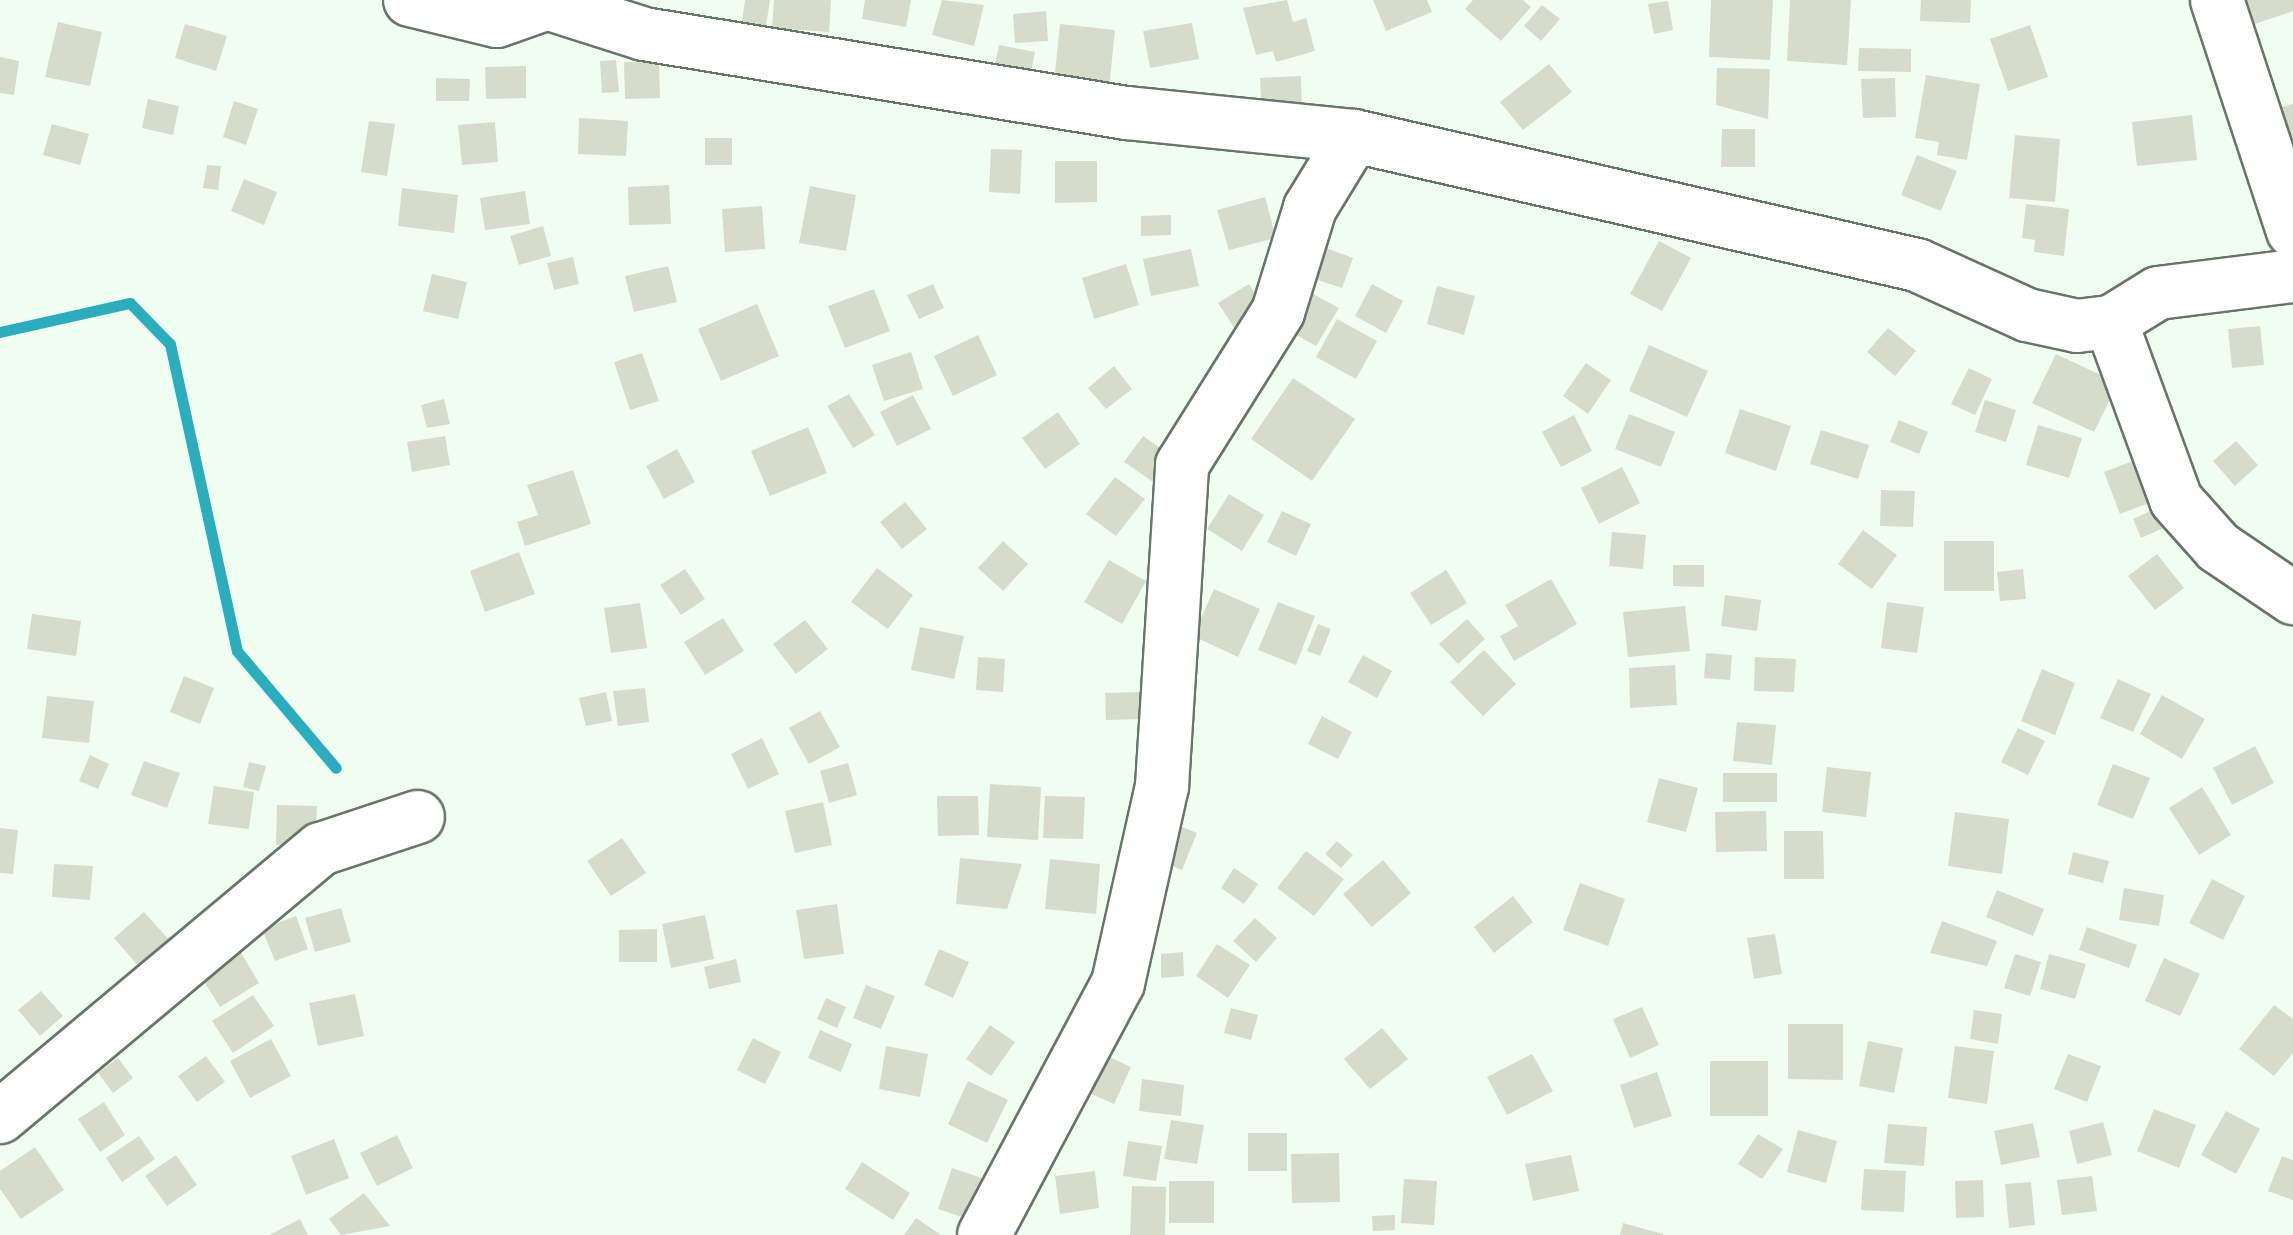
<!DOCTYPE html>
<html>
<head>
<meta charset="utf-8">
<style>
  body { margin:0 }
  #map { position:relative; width:2293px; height:1235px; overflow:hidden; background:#effef1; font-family:Mulish,sans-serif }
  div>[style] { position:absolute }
  .stream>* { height:11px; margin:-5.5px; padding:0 5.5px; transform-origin:5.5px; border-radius:5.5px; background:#2badbe }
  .building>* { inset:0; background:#d7dcca }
  .roads { filter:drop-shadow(2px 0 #687569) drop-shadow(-2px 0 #687569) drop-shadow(0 2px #687569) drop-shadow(0 -2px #687569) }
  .minor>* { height:52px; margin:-26px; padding:0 26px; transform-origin:26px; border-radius:26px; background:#fff }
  span { translate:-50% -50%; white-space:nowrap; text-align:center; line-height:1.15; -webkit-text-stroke:10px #fff; paint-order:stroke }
</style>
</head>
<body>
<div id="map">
  <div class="stream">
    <i style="left:0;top:332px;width:133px;rotate:-12.6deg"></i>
    <i style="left:130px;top:303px;width:57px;rotate:45.7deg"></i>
    <i style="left:170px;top:344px;width:314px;rotate:77.7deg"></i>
    <i style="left:237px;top:651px;width:153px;rotate:49.8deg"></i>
  </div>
  <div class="building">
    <i style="clip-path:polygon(745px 0,770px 0,765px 32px,741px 29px)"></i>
    <i style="clip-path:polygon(774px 0,831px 0,829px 32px,772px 28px)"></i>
    <i style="clip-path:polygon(865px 0,911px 0,906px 27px,862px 19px)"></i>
    <i style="clip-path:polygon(942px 0,984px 5px,974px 46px,932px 35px)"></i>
    <i style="clip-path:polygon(1287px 0,1293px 22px,1306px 18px,1315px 51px,1276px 62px,1273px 51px,1256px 55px,1243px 8px)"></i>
    <i style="clip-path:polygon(1373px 0,1427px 0,1432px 12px,1386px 31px)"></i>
    <i style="clip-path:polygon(1473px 0,1523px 0,1531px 7px,1501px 41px,1465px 9px)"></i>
    <i style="clip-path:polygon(1711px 0,1773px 0,1770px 60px,1709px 57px)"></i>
    <i style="clip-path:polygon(1790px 0,1851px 0,1847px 65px,1787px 61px)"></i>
    <i style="clip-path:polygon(1921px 0,1971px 0,1970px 23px,1920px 21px)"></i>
    <i style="clip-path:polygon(2243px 0,2293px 0,2293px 11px,2252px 25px)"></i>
    <i style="clip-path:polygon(1668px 1px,1673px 30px,1654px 34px,1648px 4px)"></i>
    <i style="clip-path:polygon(1542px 5px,1560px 19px,1541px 41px,1524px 26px)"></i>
    <i style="clip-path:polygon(1046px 11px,1048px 41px,1015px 43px,1013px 14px)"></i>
    <i style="clip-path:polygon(58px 22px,102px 32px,90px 86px,45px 77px)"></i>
    <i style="clip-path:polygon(1192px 23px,1199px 59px,1150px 68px,1143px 31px)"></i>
    <i style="clip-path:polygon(185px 24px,227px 36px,216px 71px,175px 58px)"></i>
    <i style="clip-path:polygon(1060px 24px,1115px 30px,1109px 89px,1054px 83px)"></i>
    <i style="clip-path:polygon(2030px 25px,2048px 77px,2008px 91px,1990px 39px)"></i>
    <i style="clip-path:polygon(999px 45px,1035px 52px,1030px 77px,994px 70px)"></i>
    <i style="clip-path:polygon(1859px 48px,1911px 49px,1911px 72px,1858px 71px)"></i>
    <i style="clip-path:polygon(0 57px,19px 61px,14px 95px,0 93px)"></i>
    <i style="clip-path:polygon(616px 60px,619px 92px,602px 93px,600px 61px)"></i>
    <i style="clip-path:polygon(659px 61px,660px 98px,625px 99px,624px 62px)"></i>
    <i style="clip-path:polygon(1549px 64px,1572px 92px,1523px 130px,1500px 102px)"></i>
    <i style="clip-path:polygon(526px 66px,526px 98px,486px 99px,485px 67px)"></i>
    <i style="clip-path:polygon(1717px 68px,1770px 69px,1768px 119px,1716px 105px)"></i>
    <i style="clip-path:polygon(1926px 75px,1980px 84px,1967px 160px,1937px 155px,1939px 142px,1915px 138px)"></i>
    <i style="clip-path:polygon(1301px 76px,1302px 116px,1262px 118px,1260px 78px)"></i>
    <i style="clip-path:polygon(436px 78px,470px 79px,469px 101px,436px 101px)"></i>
    <i style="clip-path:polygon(1895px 78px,1896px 117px,1863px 118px,1861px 79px)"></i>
    <i style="clip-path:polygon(148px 99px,179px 106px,173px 135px,142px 128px)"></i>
    <i style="clip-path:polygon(234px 101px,258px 109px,246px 145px,223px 137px)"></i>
    <i style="clip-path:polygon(2293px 104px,2293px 162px,2277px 108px)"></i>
    <i style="clip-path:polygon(2192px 115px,2197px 160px,2137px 166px,2132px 122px)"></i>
    <i style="clip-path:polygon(579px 118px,628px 121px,626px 156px,578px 154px)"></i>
    <i style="clip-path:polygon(369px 121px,395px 124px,387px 176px,361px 172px)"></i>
    <i style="clip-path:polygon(495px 122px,498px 162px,462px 165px,458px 125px)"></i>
    <i style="clip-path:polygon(52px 124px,89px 134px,80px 165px,43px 155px)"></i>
    <i style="clip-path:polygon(1722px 129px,1755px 129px,1755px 167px,1721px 167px)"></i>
    <i style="clip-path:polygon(2015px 135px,2060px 139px,2055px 202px,2009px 198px)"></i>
    <i style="clip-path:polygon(705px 138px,732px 138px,732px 165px,705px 165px)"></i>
    <i style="clip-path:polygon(991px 149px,1022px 150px,1020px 194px,989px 192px)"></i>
    <i style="clip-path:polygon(1917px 155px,1957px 171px,1941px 211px,1901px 195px)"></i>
    <i style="clip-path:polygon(1055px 161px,1097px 161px,1097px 202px,1055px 203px)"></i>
    <i style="clip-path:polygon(207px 165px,221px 166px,218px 190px,203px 188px)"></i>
    <i style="clip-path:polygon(244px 179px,277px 192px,264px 225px,231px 211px)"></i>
    <i style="clip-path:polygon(669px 185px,671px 224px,629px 225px,628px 187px)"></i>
    <i style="clip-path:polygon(810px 186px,856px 195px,846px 251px,799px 243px)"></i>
    <i style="clip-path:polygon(402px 188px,458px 195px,454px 233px,398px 226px)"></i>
    <i style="clip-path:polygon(525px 191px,530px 224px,485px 230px,480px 198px)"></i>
    <i style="clip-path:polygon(1265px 197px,1276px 238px,1229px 250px,1217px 210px)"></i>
    <i style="clip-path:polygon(2026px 204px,2069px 209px,2064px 256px,2034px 252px,2035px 240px,2022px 238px)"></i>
    <i style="clip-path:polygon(762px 206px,765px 249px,725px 252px,722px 209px)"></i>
    <i style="clip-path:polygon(1171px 215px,1171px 235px,1141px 236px,1141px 216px)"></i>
    <i style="clip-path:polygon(543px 226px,551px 256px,519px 265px,510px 236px)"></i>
    <i style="clip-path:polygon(1659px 241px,1691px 258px,1662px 311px,1630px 294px)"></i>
    <i style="clip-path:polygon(1326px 248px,1353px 258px,1342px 288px,1315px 279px)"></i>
    <i style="clip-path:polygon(1191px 249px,1199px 286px,1151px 296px,1143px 259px)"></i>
    <i style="clip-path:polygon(573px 257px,579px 284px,554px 290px,547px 263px)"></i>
    <i style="clip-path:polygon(1126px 264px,1139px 305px,1094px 319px,1082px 278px)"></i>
    <i style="clip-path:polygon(668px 266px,677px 302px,634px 312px,625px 276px)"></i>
    <i style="clip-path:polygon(432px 274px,467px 282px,458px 319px,423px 311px)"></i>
    <i style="clip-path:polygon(933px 284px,944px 308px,919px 319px,907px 295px)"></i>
    <i style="clip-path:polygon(1249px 284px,1268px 315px,1238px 334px,1218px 303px)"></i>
    <i style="clip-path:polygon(1372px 284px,1403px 301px,1386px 333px,1355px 316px)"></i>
    <i style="clip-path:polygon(1437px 286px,1475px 296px,1464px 335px,1427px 324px)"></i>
    <i style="clip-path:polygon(874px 289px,890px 331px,845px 348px,828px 306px)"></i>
    <i style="clip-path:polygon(1306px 290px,1339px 308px,1316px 346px,1284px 328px)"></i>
    <i style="clip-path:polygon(757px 304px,779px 356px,721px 381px,698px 329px)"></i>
    <i style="clip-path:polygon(1337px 319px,1377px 341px,1356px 379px,1316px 357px)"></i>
    <i style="clip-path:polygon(2260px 326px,2264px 365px,2232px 368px,2228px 329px)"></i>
    <i style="clip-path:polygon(1888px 328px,1916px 351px,1895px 376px,1867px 352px)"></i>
    <i style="clip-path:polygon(978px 335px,997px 375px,953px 396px,934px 356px)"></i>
    <i style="clip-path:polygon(1649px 345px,1708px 371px,1687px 417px,1629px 391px)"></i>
    <i style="clip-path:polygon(911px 352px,923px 389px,884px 401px,872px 365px)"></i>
    <i style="clip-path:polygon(642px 353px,659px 401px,630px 410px,614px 362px)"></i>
    <i style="clip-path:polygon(2056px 354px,2118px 383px,2094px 432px,2032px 403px)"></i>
    <i style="clip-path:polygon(1586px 363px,1611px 380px,1588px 414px,1563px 396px)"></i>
    <i style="clip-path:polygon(1114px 366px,1132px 389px,1106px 409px,1088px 388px)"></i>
    <i style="clip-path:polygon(1969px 368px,1992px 379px,1975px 415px,1951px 404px)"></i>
    <i style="clip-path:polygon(1293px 378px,1355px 419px,1312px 481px,1251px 439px)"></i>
    <i style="clip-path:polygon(849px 394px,875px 435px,853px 448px,827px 406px)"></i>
    <i style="clip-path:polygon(913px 395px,931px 429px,897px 446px,880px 412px)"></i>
    <i style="clip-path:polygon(444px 399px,450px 424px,427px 428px,421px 405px)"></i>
    <i style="clip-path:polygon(1985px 400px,2016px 410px,2006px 442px,1975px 432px)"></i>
    <i style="clip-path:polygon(1740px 409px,1791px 426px,1776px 471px,1725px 453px)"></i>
    <i style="clip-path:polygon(1058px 412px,1080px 444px,1045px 469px,1022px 438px)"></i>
    <i style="clip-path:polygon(1629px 414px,1675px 432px,1661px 467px,1615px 449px)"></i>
    <i style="clip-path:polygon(1574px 415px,1592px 451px,1561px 467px,1542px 432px)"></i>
    <i style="clip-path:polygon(1899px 420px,1928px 432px,1919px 454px,1890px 442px)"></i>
    <i style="clip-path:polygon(2038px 425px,2082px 438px,2069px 478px,2026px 465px)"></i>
    <i style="clip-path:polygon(808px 427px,827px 473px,770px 496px,751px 451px)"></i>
    <i style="clip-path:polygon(1821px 430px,1869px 445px,1858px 479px,1810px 464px)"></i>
    <i style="clip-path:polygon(445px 436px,450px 465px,412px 472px,407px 442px)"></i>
    <i style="clip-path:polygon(1143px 436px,1174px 458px,1156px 484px,1124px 462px)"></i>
    <i style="clip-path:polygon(2236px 441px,2258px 465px,2235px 486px,2213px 461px)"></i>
    <i style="clip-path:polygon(677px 449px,695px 482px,664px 499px,646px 466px)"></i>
    <i style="clip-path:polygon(2149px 455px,2165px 497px,2120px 514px,2104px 472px)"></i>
    <i style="clip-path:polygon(1622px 467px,1640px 503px,1599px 524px,1581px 488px)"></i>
    <i style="clip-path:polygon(573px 470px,591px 524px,525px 546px,517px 522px,538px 515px,527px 485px)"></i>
    <i style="clip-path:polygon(1115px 477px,1145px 499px,1116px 536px,1086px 514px)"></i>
    <i style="clip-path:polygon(1881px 490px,1915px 491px,1913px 527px,1880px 526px)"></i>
    <i style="clip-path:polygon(1229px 494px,1264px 515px,1242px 551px,1207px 529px)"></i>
    <i style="clip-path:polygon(905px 502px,927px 529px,902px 549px,880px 522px)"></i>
    <i style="clip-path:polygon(2168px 503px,2177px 522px,2141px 538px,2133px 519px)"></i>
    <i style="clip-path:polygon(1282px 511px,1311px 524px,1296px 556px,1267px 542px)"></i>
    <i style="clip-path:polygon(1863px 530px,1897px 555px,1872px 589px,1838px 564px)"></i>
    <i style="clip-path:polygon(1612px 532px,1646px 535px,1643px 569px,1609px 566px)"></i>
    <i style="clip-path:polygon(1003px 541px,1028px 564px,1003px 591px,978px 568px)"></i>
    <i style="clip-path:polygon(1944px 541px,1994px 541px,1994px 591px,1944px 591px)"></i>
    <i style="clip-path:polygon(519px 552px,535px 594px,485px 612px,470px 571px)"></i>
    <i style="clip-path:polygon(2157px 554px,2184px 588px,2155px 610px,2128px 576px)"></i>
    <i style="clip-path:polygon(1109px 560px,1146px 581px,1122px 624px,1084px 602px)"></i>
    <i style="clip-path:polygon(1673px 565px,1704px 565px,1704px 587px,1673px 586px)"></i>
    <i style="clip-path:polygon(877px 568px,913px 595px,888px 629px,851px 602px)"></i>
    <i style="clip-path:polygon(685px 569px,705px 599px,681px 615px,660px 585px)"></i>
    <i style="clip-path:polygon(2023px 569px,2026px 599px,2000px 601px,1997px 572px)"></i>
    <i style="clip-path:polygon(1446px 570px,1467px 603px,1431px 625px,1410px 593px)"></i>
    <i style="clip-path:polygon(1551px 579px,1577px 624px,1514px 661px,1500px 636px,1518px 626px,1505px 605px)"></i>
    <i style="clip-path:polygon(1214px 589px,1260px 609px,1238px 657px,1193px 636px)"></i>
    <i style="clip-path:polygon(1725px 595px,1761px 600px,1757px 631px,1721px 626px)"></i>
    <i style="clip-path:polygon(1278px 602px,1315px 616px,1296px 665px,1258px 650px)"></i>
    <i style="clip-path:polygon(1887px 602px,1924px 607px,1917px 653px,1881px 648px)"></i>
    <i style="clip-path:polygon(640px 603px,647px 648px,611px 653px,604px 608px)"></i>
    <i style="clip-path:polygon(1685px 606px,1690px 651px,1628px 657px,1623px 612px)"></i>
    <i style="clip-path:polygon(32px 614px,81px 621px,76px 656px,27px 649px)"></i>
    <i style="clip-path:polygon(723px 618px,744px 651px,705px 675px,684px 642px)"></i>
    <i style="clip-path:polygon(1467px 619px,1485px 639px,1458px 664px,1439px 644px)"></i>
    <i style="clip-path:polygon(805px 620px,828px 649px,796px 674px,773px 644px)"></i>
    <i style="clip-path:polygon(1318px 624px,1331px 629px,1320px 656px,1307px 651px)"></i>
    <i style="clip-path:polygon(920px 627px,964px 636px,954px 679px,911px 670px)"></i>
    <i style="clip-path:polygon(1484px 650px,1516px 684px,1483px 716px,1450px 682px)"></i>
    <i style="clip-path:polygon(1706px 653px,1732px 655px,1730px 680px,1704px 678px)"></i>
    <i style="clip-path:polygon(1363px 655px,1392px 671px,1377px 698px,1348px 682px)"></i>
    <i style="clip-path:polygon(978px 657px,1005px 659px,1003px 692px,976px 690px)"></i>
    <i style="clip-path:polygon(1755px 657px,1796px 659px,1794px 692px,1754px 691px)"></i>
    <i style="clip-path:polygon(1675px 665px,1677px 705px,1630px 708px,1629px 668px)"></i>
    <i style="clip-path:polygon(2042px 669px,2075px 683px,2055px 735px,2021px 721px)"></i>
    <i style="clip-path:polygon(184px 676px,214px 688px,200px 724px,170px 712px)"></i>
    <i style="clip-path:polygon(2118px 679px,2151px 694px,2133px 732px,2100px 718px)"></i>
    <i style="clip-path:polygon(645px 688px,649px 722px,618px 726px,613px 691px)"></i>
    <i style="clip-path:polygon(606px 692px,612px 721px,586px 726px,579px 698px)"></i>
    <i style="clip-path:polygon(1141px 692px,1142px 719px,1106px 720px,1105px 693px)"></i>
    <i style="clip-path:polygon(2162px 695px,2205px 719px,2182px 759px,2140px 734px)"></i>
    <i style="clip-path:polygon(47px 696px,94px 701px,89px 743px,42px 738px)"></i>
    <i style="clip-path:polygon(820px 711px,840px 747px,809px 764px,789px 728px)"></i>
    <i style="clip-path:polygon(1322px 716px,1352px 732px,1338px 759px,1308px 744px)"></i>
    <i style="clip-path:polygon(1737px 722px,1776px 725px,1772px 765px,1733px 761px)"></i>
    <i style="clip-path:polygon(2018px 728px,2045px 741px,2028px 775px,2001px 762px)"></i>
    <i style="clip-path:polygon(762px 738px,779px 774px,748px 789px,731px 754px)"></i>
    <i style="clip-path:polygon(2255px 746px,2274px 783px,2232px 805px,2213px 768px)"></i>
    <i style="clip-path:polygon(90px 755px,109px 764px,98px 789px,79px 781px)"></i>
    <i style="clip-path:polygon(144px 761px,180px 773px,167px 808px,131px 795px)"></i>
    <i style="clip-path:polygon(249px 762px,266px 766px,259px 791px,243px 787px)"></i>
    <i style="clip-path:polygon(848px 763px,857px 795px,829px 803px,820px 771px)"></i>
    <i style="clip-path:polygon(2113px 764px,2150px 778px,2133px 819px,2097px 805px)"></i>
    <i style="clip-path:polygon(1827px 767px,1871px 772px,1866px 817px,1822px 812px)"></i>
    <i style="clip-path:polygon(1723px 773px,1777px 773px,1777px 802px,1723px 802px)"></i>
    <i style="clip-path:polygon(1659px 778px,1698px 788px,1686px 832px,1647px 822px)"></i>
    <i style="clip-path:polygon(990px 784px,1041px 787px,1038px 840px,987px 837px)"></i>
    <i style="clip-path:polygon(214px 786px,254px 792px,249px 829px,208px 824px)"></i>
    <i style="clip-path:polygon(2202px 787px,2231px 835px,2199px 855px,2169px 808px)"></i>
    <i style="clip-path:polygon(937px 796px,978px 796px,979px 835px,938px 836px)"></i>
    <i style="clip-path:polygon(1045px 796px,1085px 797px,1083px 839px,1043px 838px)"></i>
    <i style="clip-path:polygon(823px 802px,832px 845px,795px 853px,785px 811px)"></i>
    <i style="clip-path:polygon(277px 805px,317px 806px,315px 846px,276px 845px)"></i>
    <i style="clip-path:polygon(1766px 811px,1767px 851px,1716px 852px,1715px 812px)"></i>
    <i style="clip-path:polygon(1955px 812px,2009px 819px,2002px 874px,1948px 866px)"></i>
    <i style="clip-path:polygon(1170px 822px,1197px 833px,1182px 870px,1154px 858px)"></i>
    <i style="clip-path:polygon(0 828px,18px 830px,13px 874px,0 873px)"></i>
    <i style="clip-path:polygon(1784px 831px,1823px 831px,1824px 879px,1784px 879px)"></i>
    <i style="clip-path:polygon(622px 838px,646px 873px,611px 896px,587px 861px)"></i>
    <i style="clip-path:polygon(1337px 841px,1353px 855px,1341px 868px,1325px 854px)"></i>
    <i style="clip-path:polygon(1306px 851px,1344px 879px,1314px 916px,1277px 888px)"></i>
    <i style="clip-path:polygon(2073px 852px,2109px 861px,2103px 883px,2068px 874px)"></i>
    <i style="clip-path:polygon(960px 858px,1022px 864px,1007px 909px,956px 904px)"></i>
    <i style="clip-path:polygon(1050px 859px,1100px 864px,1096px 914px,1045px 909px)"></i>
    <i style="clip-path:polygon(1383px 860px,1411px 893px,1372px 927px,1343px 894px)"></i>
    <i style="clip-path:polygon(54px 864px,93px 866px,90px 900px,52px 897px)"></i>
    <i style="clip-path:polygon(1234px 868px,1258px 884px,1244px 904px,1221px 888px)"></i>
    <i style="clip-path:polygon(2212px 879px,2245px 896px,2223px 940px,2189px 923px)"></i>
    <i style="clip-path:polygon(1580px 883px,1625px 899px,1608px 946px,1563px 930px)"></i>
    <i style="clip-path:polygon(2124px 888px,2164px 895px,2159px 926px,2119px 920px)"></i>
    <i style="clip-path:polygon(1997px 890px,2044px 909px,2033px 936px,1986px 917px)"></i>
    <i style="clip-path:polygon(1513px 896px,1533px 922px,1494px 953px,1474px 927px)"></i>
    <i style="clip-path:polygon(837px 904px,844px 954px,804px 959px,796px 910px)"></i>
    <i style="clip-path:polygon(341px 908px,351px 942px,315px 952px,305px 918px)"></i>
    <i style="clip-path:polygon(144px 912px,172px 943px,141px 969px,114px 938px)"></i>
    <i style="clip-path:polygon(705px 915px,714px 959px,671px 968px,662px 924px)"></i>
    <i style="clip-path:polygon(296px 916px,308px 949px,275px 961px,262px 929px)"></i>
    <i style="clip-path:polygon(1255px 918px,1277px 938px,1256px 962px,1233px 941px)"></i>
    <i style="clip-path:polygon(1942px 921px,1997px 941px,1987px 966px,1930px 953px)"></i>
    <i style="clip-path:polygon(2087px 927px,2137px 945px,2129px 968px,2079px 950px)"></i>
    <i style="clip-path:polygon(657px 929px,657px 962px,619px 962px,619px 930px)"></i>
    <i style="clip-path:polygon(1775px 934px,1782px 974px,1754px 979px,1747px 938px)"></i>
    <i style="clip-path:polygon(1217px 944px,1250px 965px,1228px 998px,1196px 976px)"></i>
    <i style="clip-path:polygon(939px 949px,969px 962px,953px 998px,924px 985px)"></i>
    <i style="clip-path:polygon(240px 951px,259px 983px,220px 1007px,200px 975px)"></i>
    <i style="clip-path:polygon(1183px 952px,1184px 976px,1161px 978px,1161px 954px)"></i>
    <i style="clip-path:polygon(2015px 954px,2041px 962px,2030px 996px,2004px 988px)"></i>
    <i style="clip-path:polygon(2049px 954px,2086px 964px,2075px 999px,2040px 989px)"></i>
    <i style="clip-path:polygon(2164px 958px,2200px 974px,2180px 1016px,2145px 1001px)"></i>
    <i style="clip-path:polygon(736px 959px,741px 982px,709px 989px,704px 967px)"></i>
    <i style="clip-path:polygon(866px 985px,895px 996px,881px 1029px,853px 1018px)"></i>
    <i style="clip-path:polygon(41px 991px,63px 1016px,40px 1036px,18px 1010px)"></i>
    <i style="clip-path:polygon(355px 994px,364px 1036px,318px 1046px,309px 1003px)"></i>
    <i style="clip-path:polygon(253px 995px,274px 1026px,233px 1053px,212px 1021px)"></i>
    <i style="clip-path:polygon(826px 998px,846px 1007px,837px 1028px,817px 1019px)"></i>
    <i style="clip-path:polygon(2274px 1005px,2293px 1019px,2293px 1053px,2274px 1076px,2239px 1049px)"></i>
    <i style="clip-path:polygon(1642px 1007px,1659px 1045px,1630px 1058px,1613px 1019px)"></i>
    <i style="clip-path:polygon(1231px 1008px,1258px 1015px,1251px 1040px,1224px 1033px)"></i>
    <i style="clip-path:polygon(1974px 1010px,2002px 1014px,1998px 1044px,1970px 1039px)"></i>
    <i style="clip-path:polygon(1788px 1024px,1843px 1024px,1843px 1080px,1788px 1079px)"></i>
    <i style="clip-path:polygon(990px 1025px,1015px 1042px,991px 1076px,966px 1059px)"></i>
    <i style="clip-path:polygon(1382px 1028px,1408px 1059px,1370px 1089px,1344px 1059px)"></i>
    <i style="clip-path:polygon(820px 1030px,852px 1044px,841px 1072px,808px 1058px)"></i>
    <i style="clip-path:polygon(753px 1038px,781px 1052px,765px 1084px,737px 1070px)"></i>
    <i style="clip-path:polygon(271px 1039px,291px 1076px,250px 1098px,230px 1061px)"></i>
    <i style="clip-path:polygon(1868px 1041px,1903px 1048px,1894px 1093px,1859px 1086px)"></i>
    <i style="clip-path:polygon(886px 1046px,928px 1054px,920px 1097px,879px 1089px)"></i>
    <i style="clip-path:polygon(1955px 1046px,1994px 1051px,1987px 1104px,1948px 1098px)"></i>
    <i style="clip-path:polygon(1097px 1051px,1131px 1067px,1114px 1104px,1080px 1089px)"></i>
    <i style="clip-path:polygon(1532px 1054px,1553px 1091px,1507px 1115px,1487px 1077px)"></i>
    <i style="clip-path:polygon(2068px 1054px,2101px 1066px,2087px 1102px,2054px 1089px)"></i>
    <i style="clip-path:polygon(206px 1056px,225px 1082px,197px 1102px,178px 1076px)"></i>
    <i style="clip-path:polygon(118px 1058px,133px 1078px,113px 1093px,98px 1073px)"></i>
    <i style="clip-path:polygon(1710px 1061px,1768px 1061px,1768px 1116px,1710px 1116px)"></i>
    <i style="clip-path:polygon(1657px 1072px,1672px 1116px,1634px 1128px,1620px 1085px)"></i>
    <i style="clip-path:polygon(1142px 1079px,1184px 1085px,1181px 1116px,1139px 1111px)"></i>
    <i style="clip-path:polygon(968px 1081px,1008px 1100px,987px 1143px,948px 1124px)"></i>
    <i style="clip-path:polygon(104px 1102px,125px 1135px,100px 1152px,78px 1119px)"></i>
    <i style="clip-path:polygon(2154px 1109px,2196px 1125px,2179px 1168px,2137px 1151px)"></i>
    <i style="clip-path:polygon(2226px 1111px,2260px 1129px,2236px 1174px,2201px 1155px)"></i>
    <i style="clip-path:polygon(1171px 1120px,1204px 1125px,1197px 1164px,1164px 1159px)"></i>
    <i style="clip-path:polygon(2103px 1122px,2112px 1155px,2077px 1164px,2069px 1131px)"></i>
    <i style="clip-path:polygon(2033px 1123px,2040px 1157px,2001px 1165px,1994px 1131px)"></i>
    <i style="clip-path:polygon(1888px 1124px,1927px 1127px,1924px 1166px,1884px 1163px)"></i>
    <i style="clip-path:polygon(1798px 1130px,1837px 1141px,1826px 1183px,1787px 1172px)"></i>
    <i style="clip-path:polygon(1248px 1133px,1287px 1133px,1287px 1171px,1248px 1171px)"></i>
    <i style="clip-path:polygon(1758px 1134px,1783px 1149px,1762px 1179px,1738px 1164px)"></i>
    <i style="clip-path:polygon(397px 1135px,413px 1168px,377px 1186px,360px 1153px)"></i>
    <i style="clip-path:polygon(139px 1136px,155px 1159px,122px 1182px,106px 1158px)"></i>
    <i style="clip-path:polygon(334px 1139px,349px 1178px,306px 1195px,291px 1156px)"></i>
    <i style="clip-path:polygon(1128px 1141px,1162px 1146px,1156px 1181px,1123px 1176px)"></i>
    <i style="clip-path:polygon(35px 1147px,64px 1190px,21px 1219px,0 1189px,0 1171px)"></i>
    <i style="clip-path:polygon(1339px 1153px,1340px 1202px,1292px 1203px,1291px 1154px)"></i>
    <i style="clip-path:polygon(176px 1155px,197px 1185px,167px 1206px,145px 1176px)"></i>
    <i style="clip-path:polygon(1571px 1155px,1579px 1191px,1533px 1201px,1525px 1164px)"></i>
    <i style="clip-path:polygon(2282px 1156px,2293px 1160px,2293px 1200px,2268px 1191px)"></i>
    <i style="clip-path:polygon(862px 1162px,910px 1193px,893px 1220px,845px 1189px)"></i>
    <i style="clip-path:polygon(952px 1168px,991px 1181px,977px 1222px,938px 1209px)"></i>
    <i style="clip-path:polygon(1864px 1169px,1906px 1171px,1904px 1212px,1861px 1210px)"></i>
    <i style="clip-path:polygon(1095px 1171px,1099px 1208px,1060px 1214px,1055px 1176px)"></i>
    <i style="clip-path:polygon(2092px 1176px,2097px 1211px,2062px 1215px,2057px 1180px)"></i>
    <i style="clip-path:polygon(1404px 1179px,1437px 1181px,1434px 1225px,1401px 1223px)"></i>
    <i style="clip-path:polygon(1983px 1180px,1984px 1217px,1956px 1218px,1955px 1181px)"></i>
    <i style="clip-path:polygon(1169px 1181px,1214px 1181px,1214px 1223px,1169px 1223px)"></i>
    <i style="clip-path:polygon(2031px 1182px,2035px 1225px,2009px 1228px,2005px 1184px)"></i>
    <i style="clip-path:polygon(1132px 1186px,1166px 1187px,1165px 1235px,1130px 1235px)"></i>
    <i style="clip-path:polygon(364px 1193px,390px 1226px,341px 1235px,329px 1219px)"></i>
    <i style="clip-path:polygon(1395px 1215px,1395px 1230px,1373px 1231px,1372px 1216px)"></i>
    <i style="clip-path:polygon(916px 1218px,941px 1235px,904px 1235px)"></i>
    <i style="clip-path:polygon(300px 1219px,308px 1235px,269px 1235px)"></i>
    <i style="clip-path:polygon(1623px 1223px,1663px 1234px,1663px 1235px,1620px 1235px)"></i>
  </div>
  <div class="roads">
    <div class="minor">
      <i style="left:410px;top:0;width:89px;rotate:13.6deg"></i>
      <i style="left:497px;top:21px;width:48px;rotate:-19.6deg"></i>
      <i style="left:537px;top:0;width:112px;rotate:17.6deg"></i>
      <i style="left:644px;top:34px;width:489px;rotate:9.3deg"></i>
      <i style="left:1127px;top:113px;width:228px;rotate:5.8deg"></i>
      <i style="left:1354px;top:136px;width:578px;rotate:12.91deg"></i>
      <i style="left:1917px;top:265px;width:121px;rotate:24.4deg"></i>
      <i style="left:2027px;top:315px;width:51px;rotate:12.4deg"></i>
      <i style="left:2077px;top:326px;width:34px;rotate:-7deg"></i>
      <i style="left:2111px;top:322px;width:55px;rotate:-31.7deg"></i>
      <i style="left:2158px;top:293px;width:136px;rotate:-7.2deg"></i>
      <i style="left:2217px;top:0;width:243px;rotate:71.8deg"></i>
      <i style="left:2111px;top:322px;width:189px;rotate:69.9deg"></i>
      <i style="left:2176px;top:500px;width:63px;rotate:48.2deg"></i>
      <i style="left:2218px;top:547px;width:91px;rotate:34.2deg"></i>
      <i style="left:0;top:1117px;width:418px;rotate:-39.9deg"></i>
      <i style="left:321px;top:849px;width:102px;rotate:-18.3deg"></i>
      <i style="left:984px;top:1235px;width:285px;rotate:-62deg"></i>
      <i style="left:1118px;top:983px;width:202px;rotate:-77.4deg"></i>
      <i style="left:1162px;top:786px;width:322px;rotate:-86.4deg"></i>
      <i style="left:1182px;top:465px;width:181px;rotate:-57.9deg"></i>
      <i style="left:1278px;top:312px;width:109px;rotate:-72.9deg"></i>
      <i style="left:1310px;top:208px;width:84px;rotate:-58.6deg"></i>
    </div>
  </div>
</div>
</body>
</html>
